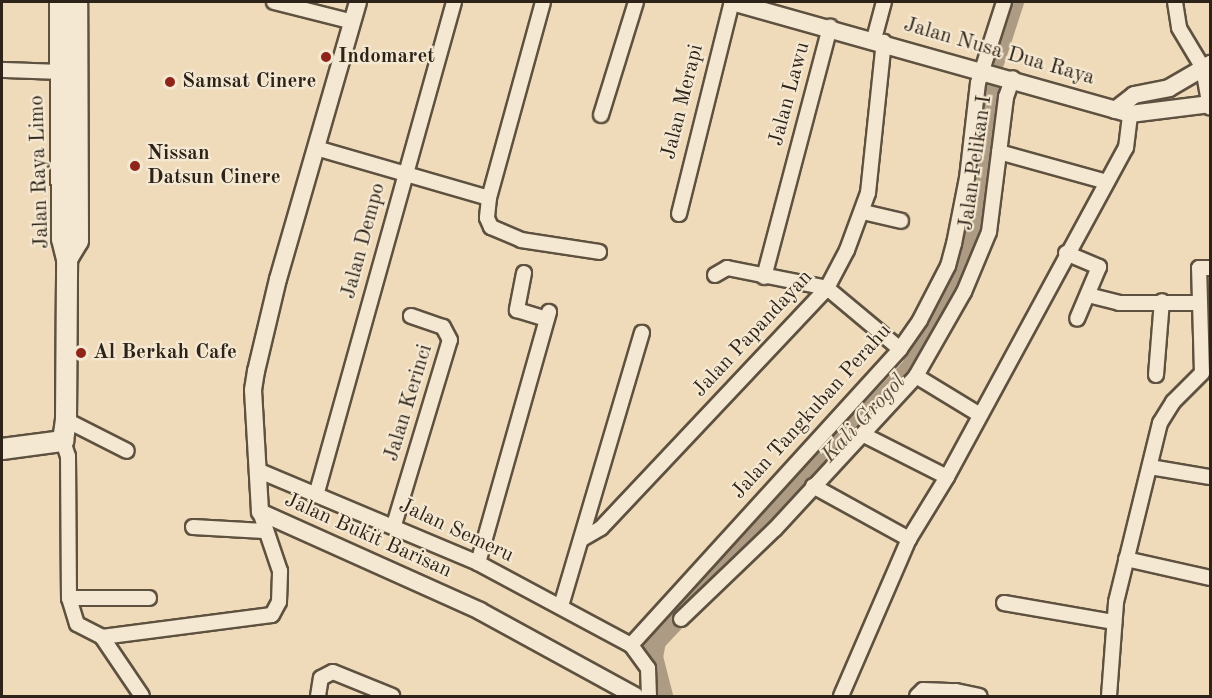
<!DOCTYPE html>
<html>
<head>
<meta charset="utf-8">
<style>
  body { margin:0 }
  #map { position:relative; width:1212px; height:698px; overflow:hidden; background:#efdbba; font-family:"Old Standard TT",serif }
  div>[style] { position:absolute }
  .river>* { height:22px; margin:-11px; padding:0 11px; transform-origin:11px; border-radius:11px; background:#ad9c83 }
  .roads { filter:drop-shadow(2px 0 #5e5140) drop-shadow(-2px 0 #5e5140) drop-shadow(0 2px #5e5140) drop-shadow(0 -2px #5e5140) }
  .minor>* { height:14px; margin:-7px; padding:0 7px; transform-origin:7px; border-radius:7px; background:#f5e8d2 }
  .tertiary>* { height:16px; margin:-8px; padding:0 8px; transform-origin:8px; border-radius:8px; background:#f5e8d2 }
  .secondary>* { height:20px; margin:-10px; padding:0 10px; transform-origin:10px; border-radius:10px; background:#f5e8d2 }
  .dots>* { width:16px; height:16px; translate:-50% -50%; box-sizing:border-box; border:3px solid #f5e8d2; border-radius:50% }
  span { translate:-50% -50%; white-space:nowrap; text-align:center; line-height:1.15; -webkit-text-stroke:4.5px #f5e8d2; paint-order:stroke }
  .street-label { font-size:21px; color:#2d2318 }
  .poi-label { font-size:21px; color:#2d2318; font-weight:700 }
  .left { translate:0 -50%; text-align:left }
  .water-label { font-size:22px; color:#5a4d3d; font-style:italic }
  .frame { position:absolute; inset:0; border:3px solid #2d2318; pointer-events:none }
</style>
</head>
<body>
<div id="map">
  <div class="river">
    <i style="left:994px;top:60px;width:61px;rotate:-71.9deg"></i>
    <i style="left:662px;top:696px;width:40px;rotate:-104.4deg"></i>
    <i style="left:652px;top:657px;width:16px;rotate:-79deg"></i>
    <i style="left:655px;top:641px;width:375px;rotate:-46.7deg"></i>
    <i style="left:912px;top:368px;width:131px;rotate:-62.9deg"></i>
    <i style="left:972px;top:251px;width:160px;rotate:-82.5deg"></i>
  </div>
  <div class="roads">
    <div class="minor">
      <i style="left:274px;top:2px;width:81px;rotate:14.2deg"></i>
      <i style="left:1175px;top:2px;width:26px;rotate:81deg"></i>
      <i style="left:1179px;top:28px;width:47px;rotate:59deg"></i>
      <i style="left:1203px;top:68px;width:40px;rotate:80deg"></i>
      <i style="left:874px;top:39px;width:38px;rotate:-75deg"></i>
      <i style="left:2px;top:70px;width:59px;rotate:1.9deg"></i>
      <i style="left:601px;top:115px;width:118px;rotate:-72.8deg"></i>
      <i style="left:316px;top:148px;width:180px;rotate:16.1deg"></i>
      <i style="left:489px;top:198px;width:20px;rotate:96deg"></i>
      <i style="left:487px;top:218px;width:10px;rotate:66deg"></i>
      <i style="left:491px;top:227px;width:33px;rotate:23deg"></i>
      <i style="left:521px;top:240px;width:79px;rotate:8.7deg"></i>
      <i style="left:999px;top:152px;width:112px;rotate:15.5deg"></i>
      <i style="left:489px;top:198px;width:203px;rotate:-74.6deg"></i>
      <i style="left:863px;top:212px;width:39px;rotate:13deg"></i>
      <i style="left:679px;top:214px;width:219px;rotate:-76deg"></i>
      <i style="left:1066px;top:253px;width:36px;rotate:23deg"></i>
      <i style="left:1099px;top:267px;width:56px;rotate:112.9deg"></i>
      <i style="left:524px;top:273px;width:38px;rotate:101deg"></i>
      <i style="left:517px;top:310px;width:31px;rotate:17deg"></i>
      <i style="left:715px;top:275px;width:14px;rotate:-30deg"></i>
      <i style="left:727px;top:268px;width:102px;rotate:11.3deg"></i>
      <i style="left:827px;top:288px;width:95px;rotate:39.9deg"></i>
      <i style="left:764px;top:277px;width:259px;rotate:-75.2deg"></i>
      <i style="left:1088px;top:295px;width:32px;rotate:14deg"></i>
      <i style="left:1119px;top:303px;width:81px"></i>
      <i style="left:1156px;top:375px;width:74px;rotate:-85.4deg"></i>
      <i style="left:916px;top:376px;width:75px;rotate:31.4deg"></i>
      <i style="left:66px;top:420px;width:68px;rotate:26.9deg"></i>
      <i style="left:864px;top:435px;width:93px;rotate:26.8deg"></i>
      <i style="left:63px;top:441px;width:16px;rotate:72deg"></i>
      <i style="left:68px;top:456px;width:142px;rotate:89.6deg"></i>
      <i style="left:69px;top:598px;width:27px;rotate:73deg"></i>
      <i style="left:77px;top:624px;width:28px;rotate:27deg"></i>
      <i style="left:102px;top:637px;width:171px;rotate:-7.4deg"></i>
      <i style="left:272px;top:615px;width:15px;rotate:-62deg"></i>
      <i style="left:279px;top:602px;width:31px;rotate:-88deg"></i>
      <i style="left:280px;top:571px;width:62px;rotate:-108.7deg"></i>
      <i style="left:1150px;top:467px;width:61px;rotate:9.5deg"></i>
      <i style="left:257px;top:470px;width:240px;rotate:22.8deg"></i>
      <i style="left:478px;top:563px;width:174px;rotate:28.2deg"></i>
      <i style="left:631px;top:645px;width:29px;rotate:54deg"></i>
      <i style="left:648px;top:668px;width:28px;rotate:88deg"></i>
      <i style="left:813px;top:486px;width:110px;rotate:28.9deg"></i>
      <i style="left:317px;top:492px;width:509px;rotate:-74.38deg"></i>
      <i style="left:394px;top:525px;width:193px;rotate:-73.2deg"></i>
      <i style="left:450px;top:340px;width:15px;rotate:-118deg"></i>
      <i style="left:443px;top:327px;width:34px;rotate:-161deg"></i>
      <i style="left:193px;top:527px;width:71px;rotate:3.2deg"></i>
      <i style="left:582px;top:539px;width:22px;rotate:-30deg"></i>
      <i style="left:601px;top:528px;width:330px;rotate:-46.7deg"></i>
      <i style="left:827px;top:288px;width:43px;rotate:-62.2deg"></i>
      <i style="left:847px;top:250px;width:61px;rotate:-69.8deg"></i>
      <i style="left:868px;top:193px;width:152px;rotate:-84deg"></i>
      <i style="left:1126px;top:559px;width:86px;rotate:12.7deg"></i>
      <i style="left:478px;top:563px;width:261px;rotate:-74.2deg"></i>
      <i style="left:69px;top:598px;width:80px"></i>
      <i style="left:1004px;top:603px;width:112px;rotate:9.8deg"></i>
      <i style="left:561px;top:606px;width:285px;rotate:-73.5deg"></i>
      <i style="left:681px;top:619px;width:130px;rotate:-43.8deg"></i>
      <i style="left:775px;top:529px;width:208px;rotate:-47.3deg"></i>
      <i style="left:916px;top:376px;width:97px;rotate:-60.3deg"></i>
      <i style="left:964px;top:292px;width:65px;rotate:-67.4deg"></i>
      <i style="left:989px;top:232px;width:136px;rotate:-82.8deg"></i>
      <i style="left:1006px;top:97px;width:20px;rotate:-70deg"></i>
      <i style="left:102px;top:637px;width:71px;rotate:55.9deg"></i>
      <i style="left:631px;top:645px;width:400px;rotate:-47.7deg"></i>
      <i style="left:900px;top:349px;width:35px;rotate:-55deg"></i>
      <i style="left:920px;top:320px;width:61px;rotate:-62.6deg"></i>
      <i style="left:948px;top:266px;width:23px;rotate:-75deg"></i>
      <i style="left:954px;top:244px;width:67px;rotate:-78.9deg"></i>
      <i style="left:967px;top:178px;width:96px;rotate:-83.4deg"></i>
      <i style="left:978px;top:83px;width:85px;rotate:-72.2deg"></i>
      <i style="left:318px;top:696px;width:18px;rotate:-81deg"></i>
      <i style="left:321px;top:678px;width:13px;rotate:-27deg"></i>
      <i style="left:333px;top:672px;width:64px;rotate:22.1deg"></i>
      <i style="left:841px;top:696px;width:171px;rotate:-66.6deg"></i>
      <i style="left:909px;top:539px;width:73px;rotate:-58.5deg"></i>
      <i style="left:947px;top:477px;width:375px;rotate:-61.5deg"></i>
      <i style="left:1126px;top:148px;width:34px;rotate:-83deg"></i>
      <i style="left:917px;top:696px;width:8px;rotate:-45deg"></i>
      <i style="left:923px;top:690px;width:33px;rotate:2deg"></i>
      <i style="left:956px;top:691px;width:24px;rotate:12deg"></i>
      <i style="left:1109px;top:696px;width:94px;rotate:-85.7deg"></i>
      <i style="left:1116px;top:602px;width:184px;rotate:-76.2deg"></i>
      <i style="left:1160px;top:423px;width:25px;rotate:-58deg"></i>
      <i style="left:1173px;top:402px;width:41px;rotate:-45deg"></i>
      <i style="left:1202px;top:373px;width:105px;rotate:-91.6deg"></i>
      <i style="left:1199px;top:268px;width:11px"></i>
    </div>
    <div class="tertiary">
      <i style="left:358px;top:2px;width:288px;rotate:106.1deg"></i>
      <i style="left:278px;top:279px;width:95px;rotate:103.4deg"></i>
      <i style="left:256px;top:371px;width:19px;rotate:99deg"></i>
      <i style="left:253px;top:390px;width:122px;rotate:86.7deg"></i>
      <i style="left:260px;top:512px;width:241px;rotate:24.2deg"></i>
      <i style="left:480px;top:611px;width:177px;rotate:28.7deg"></i>
      <i style="left:732px;top:2px;width:413px;rotate:15.7deg"></i>
      <i style="left:1130px;top:114px;width:81px;rotate:-7.1deg"></i>
      <i style="left:1115px;top:110px;width:24px;rotate:-38deg"></i>
      <i style="left:1134px;top:95px;width:36px;rotate:-11deg"></i>
      <i style="left:1169px;top:88px;width:48px;rotate:-30.3deg"></i>
    </div>
    <div class="secondary">
      <i style="left:67px;top:259px;width:21px;rotate:-59deg"></i>
      <i style="left:78px;top:241px;width:239px;rotate:-90.2deg"></i>
      <i style="left:2px;top:449px;width:62px;rotate:-7.5deg"></i>
      <i style="left:63px;top:441px;width:21px;rotate:-82deg"></i>
      <i style="left:66px;top:420px;width:161px;rotate:-89.6deg"></i>
      <i style="left:67px;top:259px;width:21px;rotate:-104deg"></i>
      <i style="left:62px;top:239px;width:237px;rotate:-90.5deg"></i>
    </div>
  </div>
  <div class="dots">
    <i style="left:326px;top:57px;background:#8f2418"></i>
    <i style="left:170px;top:82px;background:#8f2418"></i>
    <i style="left:135px;top:166px;background:#8f2418"></i>
    <i style="left:81px;top:353px;background:#8f2418"></i>
  </div>
  <div class="street-label">
    <span style="left:999px;top:52px;rotate:16deg">Jalan Nusa Dua Raya</span>
    <span style="left:790px;top:94px;rotate:-75deg">Jalan Lawu</span>
    <span style="left:683px;top:102px;rotate:-76deg">Jalan Merapi</span>
    <span style="left:976px;top:163px;rotate:-82deg">Jalan Pelikan I</span>
    <span style="left:40px;top:172px;rotate:-92deg">Jalan Raya Limo</span>
    <span style="left:364px;top:241px;rotate:-75deg">Jalan Dempo</span>
    <span style="left:753px;top:334px;rotate:-47deg">Jalan Papandayan</span>
    <span style="left:409px;top:403px;rotate:-73deg">Jalan Kerinci</span>
    <span style="left:812px;top:412px;rotate:-48deg">Jalan Tangkuban Perahu</span>
    <span style="left:456px;top:531px;rotate:25deg">Jalan Semeru</span>
    <span style="left:368px;top:536px;rotate:24deg">Jalan Bukit Barisan</span>
  </div>
  <div class="poi-label">
    <span class="left" style="left:338px;top:57px">Indomaret</span>
    <span class="left" style="left:182px;top:82px">Samsat Cinere</span>
    <span class="left" style="left:147px;top:166px">Nissan<br>Datsun Cinere</span>
    <span class="left" style="left:93px;top:353px">Al Berkah Cafe</span>
  </div>
  <div class="water-label">
    <span style="left:864px;top:419px;rotate:-47deg">Kali Grogol</span>
  </div>
  <div class="frame"></div>
</div>
</body>
</html>
